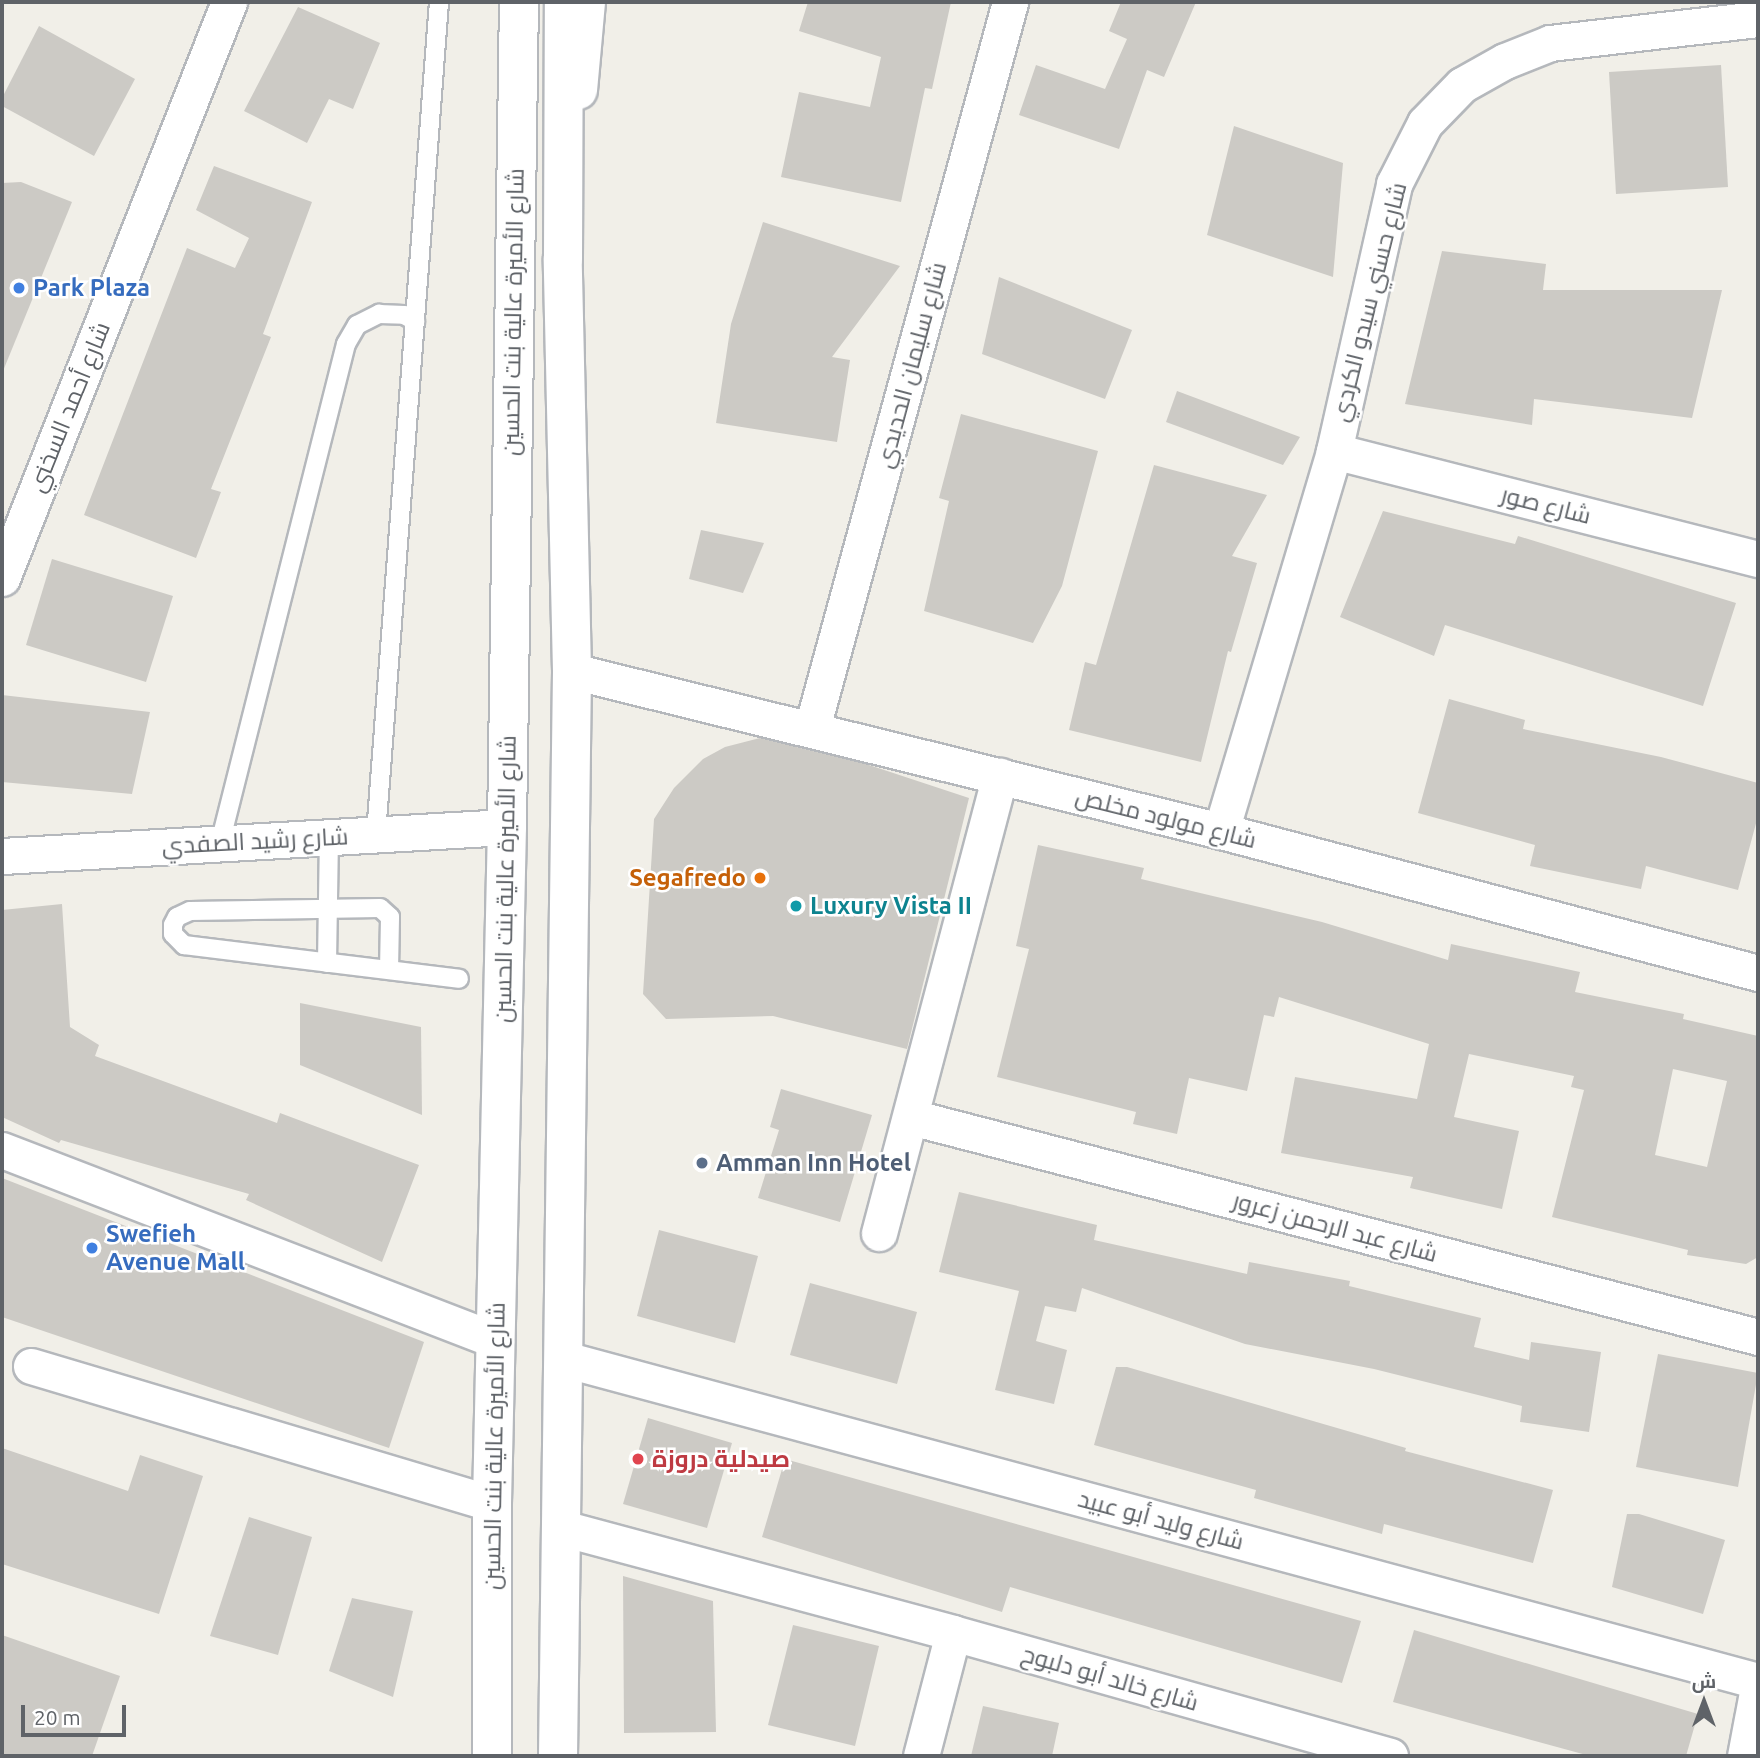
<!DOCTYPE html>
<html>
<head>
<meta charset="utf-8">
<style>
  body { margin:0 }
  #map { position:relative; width:1760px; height:1758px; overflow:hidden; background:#f1efe8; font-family:Ubuntu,Cairo,sans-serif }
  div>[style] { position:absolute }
  .building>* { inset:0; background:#cccac5 }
  .roads { filter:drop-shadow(2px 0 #b5b8bc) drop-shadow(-2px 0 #b5b8bc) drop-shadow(0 2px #b5b8bc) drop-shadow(0 -2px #b5b8bc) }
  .service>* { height:18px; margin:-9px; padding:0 9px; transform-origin:9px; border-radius:9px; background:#fff }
  .minor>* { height:35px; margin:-17.5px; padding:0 17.5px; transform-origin:17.5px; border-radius:17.5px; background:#fff }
  .tertiary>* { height:38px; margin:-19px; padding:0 19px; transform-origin:19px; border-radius:19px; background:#fff }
  .secondary>* { height:38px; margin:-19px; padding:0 19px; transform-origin:19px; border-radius:19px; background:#fff }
  .dots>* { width:19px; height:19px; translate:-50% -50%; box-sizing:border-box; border:4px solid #fff; border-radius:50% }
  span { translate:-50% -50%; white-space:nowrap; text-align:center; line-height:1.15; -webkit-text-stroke:5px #fff; paint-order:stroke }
  .shop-label { font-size:24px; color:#366cbe; font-weight:700 }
  .left { translate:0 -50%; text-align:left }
  .street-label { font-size:24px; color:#5f6368 }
  .food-label { font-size:24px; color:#c56008; font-weight:700 }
  .right { translate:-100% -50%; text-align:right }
  .culture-label { font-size:24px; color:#0d838f; font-weight:700 }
  .service-label { font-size:24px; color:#4e5e75; font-weight:700 }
  .health-label { font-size:24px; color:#be3a42; font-weight:700 }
  .frame { position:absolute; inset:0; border:4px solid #5f6368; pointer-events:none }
  .north { position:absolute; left:1669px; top:1667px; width:70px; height:70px; -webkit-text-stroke:5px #fff; paint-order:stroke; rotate:0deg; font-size:19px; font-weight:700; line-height:28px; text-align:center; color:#5f6368 }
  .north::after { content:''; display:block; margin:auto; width:24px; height:32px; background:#5f6368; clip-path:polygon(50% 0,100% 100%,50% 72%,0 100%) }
  .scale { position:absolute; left:21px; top:1705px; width:105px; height:32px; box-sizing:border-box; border:4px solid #5f6368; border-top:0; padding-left:9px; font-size:21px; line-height:24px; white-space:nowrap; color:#5f6368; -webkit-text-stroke:5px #fff; paint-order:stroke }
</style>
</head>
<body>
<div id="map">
  <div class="building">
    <i style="clip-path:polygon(808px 2px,951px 2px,932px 89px,925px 88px,901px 202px,781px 177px,799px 92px,870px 107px,881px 57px,799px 31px)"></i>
    <i style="clip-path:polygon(1121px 2px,1196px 2px,1164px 77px,1147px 70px,1119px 149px,1019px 115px,1036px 65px,1105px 89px,1127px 39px,1109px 31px)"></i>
    <i style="clip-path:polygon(298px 7px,380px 43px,353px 109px,329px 99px,307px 143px,244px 111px)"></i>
    <i style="clip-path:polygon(39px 26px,135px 79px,94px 156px,2px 106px,2px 98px)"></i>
    <i style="clip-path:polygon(1721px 65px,1728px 187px,1616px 194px,1609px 72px)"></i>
    <i style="clip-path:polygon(1234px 126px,1343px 163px,1333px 277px,1207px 235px)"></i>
    <i style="clip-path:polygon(214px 166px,312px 202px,263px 334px,271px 337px,211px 489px,221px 492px,196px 558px,84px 515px,187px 248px,235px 268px,249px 238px,196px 210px)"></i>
    <i style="clip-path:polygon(21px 182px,72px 202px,3px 371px,2px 183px)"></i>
    <i style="clip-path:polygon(763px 222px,900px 266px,832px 357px,850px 360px,837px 442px,716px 423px,731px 324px)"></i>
    <i style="clip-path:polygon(1442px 251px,1546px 264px,1543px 290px,1722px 290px,1692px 418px,1534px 399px,1532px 425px,1405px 404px)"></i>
    <i style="clip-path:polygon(999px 277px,1132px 330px,1105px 399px,982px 354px)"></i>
    <i style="clip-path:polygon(1177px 391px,1300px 437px,1283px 465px,1166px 422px)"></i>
    <i style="clip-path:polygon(961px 414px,1098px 451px,1062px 586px,1033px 643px,924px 611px,949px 501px,939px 498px)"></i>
    <i style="clip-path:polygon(1154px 465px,1267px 495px,1232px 556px,1257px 563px,1231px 652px,1228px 651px,1201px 762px,1069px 730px,1085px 662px,1096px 665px)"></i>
    <i style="clip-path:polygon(1383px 511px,1515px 544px,1518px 536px,1736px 603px,1703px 706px,1445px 625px,1434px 656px,1340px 617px)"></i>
    <i style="clip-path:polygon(701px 530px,764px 543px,743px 593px,689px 579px)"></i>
    <i style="clip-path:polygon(52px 559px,173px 596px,146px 682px,26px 645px)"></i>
    <i style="clip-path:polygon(2px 695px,150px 712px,132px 794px,2px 782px)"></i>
    <i style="clip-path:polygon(1449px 699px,1525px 720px,1523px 729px,1661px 757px,1758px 783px,1758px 816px,1738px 890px,1646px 866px,1641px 889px,1530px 866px,1535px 845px,1418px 813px)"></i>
    <i style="clip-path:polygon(760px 738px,866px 764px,969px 798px,907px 1049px,773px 1016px,666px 1019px,643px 994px,654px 819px,674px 788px,703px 759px,725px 747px)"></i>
    <i style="clip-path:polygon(evenodd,1038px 845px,1144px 868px,1141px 879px,1322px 922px,1448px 960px,1451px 944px,1580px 972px,1575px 992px,1684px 1014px,1683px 1019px,1758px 1036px,1758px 1257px,1746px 1264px,1687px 1255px,1688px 1250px,1552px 1217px,1584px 1090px,1571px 1087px,1574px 1076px,1469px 1054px,1454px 1117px,1519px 1131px,1502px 1209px,1410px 1188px,1413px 1177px,1281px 1153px,1295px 1077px,1417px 1099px,1429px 1044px,1279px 997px,1274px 1017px,1264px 1015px,1247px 1091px,1189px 1078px,1177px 1134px,1133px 1124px,1136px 1112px,997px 1077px,1029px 949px,1016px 946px,1038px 845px,1673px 1069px,1727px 1081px,1707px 1167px,1655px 1155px,1673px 1069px)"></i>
    <i style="clip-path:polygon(62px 904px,70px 1027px,99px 1045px,95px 1056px,277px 1123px,280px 1113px,419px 1165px,382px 1262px,246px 1200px,249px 1194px,61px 1140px,59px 1143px,2px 1117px,2px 910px)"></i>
    <i style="clip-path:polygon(300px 1003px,421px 1027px,422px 1115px,300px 1065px)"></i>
    <i style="clip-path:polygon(781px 1089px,872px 1115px,840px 1222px,758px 1198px,779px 1130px,770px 1127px)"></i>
    <i style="clip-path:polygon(2px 1178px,424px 1342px,389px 1448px,2px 1317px)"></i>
    <i style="clip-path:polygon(959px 1192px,1097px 1225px,1094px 1240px,1247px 1274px,1249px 1262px,1350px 1281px,1349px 1286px,1481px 1318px,1474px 1347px,1529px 1360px,1531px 1342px,1601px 1352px,1589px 1432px,1520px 1422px,1522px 1406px,1374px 1369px,1245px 1344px,1082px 1288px,1076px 1312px,1045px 1306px,1036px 1341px,1067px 1350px,1054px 1404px,995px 1390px,1019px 1291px,939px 1272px)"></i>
    <i style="clip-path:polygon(659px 1230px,758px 1256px,735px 1343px,637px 1316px)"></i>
    <i style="clip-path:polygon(810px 1283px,917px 1312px,897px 1384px,790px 1355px)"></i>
    <i style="clip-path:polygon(1658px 1354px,1758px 1373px,1738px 1487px,1636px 1467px)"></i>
    <i style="clip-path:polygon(1116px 1367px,1127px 1367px,1406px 1448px,1405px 1451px,1553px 1490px,1533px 1563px,1384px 1524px,1382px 1534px,1254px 1498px,1256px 1490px,1094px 1445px)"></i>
    <i style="clip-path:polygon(648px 1418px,732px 1443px,707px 1528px,623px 1504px)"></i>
    <i style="clip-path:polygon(2px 1448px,128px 1491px,140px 1455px,203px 1476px,159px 1614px,2px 1564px)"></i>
    <i style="clip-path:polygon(785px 1459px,1361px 1621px,1342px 1683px,1010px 1587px,1002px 1612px,762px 1537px)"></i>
    <i style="clip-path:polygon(1627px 1514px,1639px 1514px,1725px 1540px,1703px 1614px,1612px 1587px)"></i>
    <i style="clip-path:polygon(249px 1517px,312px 1537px,278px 1655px,210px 1636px)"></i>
    <i style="clip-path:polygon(623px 1576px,713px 1601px,716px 1732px,624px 1733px)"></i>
    <i style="clip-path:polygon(352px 1598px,413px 1611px,393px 1697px,329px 1671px)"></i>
    <i style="clip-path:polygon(793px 1625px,879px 1646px,855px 1746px,768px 1725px)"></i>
    <i style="clip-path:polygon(1414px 1630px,1698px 1714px,1686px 1756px,1590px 1756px,1393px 1702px)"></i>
    <i style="clip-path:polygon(2px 1635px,120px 1676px,92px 1756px,2px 1756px)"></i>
    <i style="clip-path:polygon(983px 1706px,1059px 1723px,1052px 1756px,971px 1756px)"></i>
  </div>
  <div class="roads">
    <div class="service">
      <i style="left:376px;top:834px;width:834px;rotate:-85.67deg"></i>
      <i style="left:220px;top:843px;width:515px;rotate:-75.83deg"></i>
      <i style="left:346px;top:344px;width:22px;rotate:-60deg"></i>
      <i style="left:357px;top:325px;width:25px;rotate:-27deg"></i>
      <i style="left:379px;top:314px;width:25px;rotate:2deg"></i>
      <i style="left:404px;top:315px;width:13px;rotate:29deg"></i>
      <i style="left:327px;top:963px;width:126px;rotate:-89.1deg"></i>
      <i style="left:389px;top:970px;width:53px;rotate:-88.9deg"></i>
      <i style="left:390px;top:917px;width:13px;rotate:-138deg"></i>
      <i style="left:380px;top:908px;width:190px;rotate:179.1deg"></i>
      <i style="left:190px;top:911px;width:14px;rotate:155deg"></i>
      <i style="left:177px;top:917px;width:9px;rotate:117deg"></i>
      <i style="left:173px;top:925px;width:9px;rotate:90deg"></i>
      <i style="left:173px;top:934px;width:16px;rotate:45deg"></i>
      <i style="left:184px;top:945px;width:277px;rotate:7deg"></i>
    </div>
    <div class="minor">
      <i style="left:1334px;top:451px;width:438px;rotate:14.3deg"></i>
      <i style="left:2px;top:578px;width:619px;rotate:-68.49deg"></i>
      <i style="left:572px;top:671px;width:668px;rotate:13.85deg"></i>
      <i style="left:1221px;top:831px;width:555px;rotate:14.81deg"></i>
      <i style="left:812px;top:728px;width:753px;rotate:-74.74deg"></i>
      <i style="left:1221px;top:831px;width:396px;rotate:-73.4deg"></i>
      <i style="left:1334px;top:451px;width:274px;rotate:-77.3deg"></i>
      <i style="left:1394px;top:184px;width:68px;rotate:-63.1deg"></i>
      <i style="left:1425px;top:123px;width:53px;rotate:-45.8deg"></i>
      <i style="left:1462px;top:85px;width:49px;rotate:-29.2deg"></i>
      <i style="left:1505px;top:61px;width:48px;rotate:-21.8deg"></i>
      <i style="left:1550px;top:43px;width:209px;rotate:-6.6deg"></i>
      <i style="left:2px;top:856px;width:506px;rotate:-3.29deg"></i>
      <i style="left:911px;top:1117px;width:875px;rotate:14.56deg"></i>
      <i style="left:2px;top:1150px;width:528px;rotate:21.08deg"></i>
      <i style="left:879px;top:1233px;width:473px;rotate:-75.2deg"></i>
      <i style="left:564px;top:1359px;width:1237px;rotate:15.09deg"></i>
      <i style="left:31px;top:1366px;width:481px;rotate:16.6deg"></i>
      <i style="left:562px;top:1528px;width:405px;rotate:15deg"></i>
      <i style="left:953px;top:1633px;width:454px;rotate:15.7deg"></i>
      <i style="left:921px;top:1756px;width:127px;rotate:-75.4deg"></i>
      <i style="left:1745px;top:1756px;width:70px;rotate:-79.3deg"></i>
    </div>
    <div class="tertiary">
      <i style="left:578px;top:90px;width:88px;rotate:-84.8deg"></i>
    </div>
    <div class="secondary">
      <i style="left:492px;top:1756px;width:253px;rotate:-90deg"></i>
      <i style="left:492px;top:1503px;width:676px;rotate:-88.73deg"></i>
      <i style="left:507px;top:827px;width:825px;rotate:-89.17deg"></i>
      <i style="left:558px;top:1756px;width:1085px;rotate:-89.26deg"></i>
      <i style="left:572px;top:671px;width:412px;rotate:-91.3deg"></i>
      <i style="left:563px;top:259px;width:257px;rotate:-89.8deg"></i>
    </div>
  </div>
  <div class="dots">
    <i style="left:19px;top:288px;background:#3f7fe0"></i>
    <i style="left:760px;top:878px;background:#e8710a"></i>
    <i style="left:796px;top:906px;background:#0f9aa8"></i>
    <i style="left:702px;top:1163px;background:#5c6f8a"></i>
    <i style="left:92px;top:1248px;background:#3f7fe0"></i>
    <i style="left:638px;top:1459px;background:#e0444e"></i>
  </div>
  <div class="shop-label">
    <span class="left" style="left:33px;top:288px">Park Plaza</span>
    <span class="left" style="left:106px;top:1248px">Swefieh<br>Avenue Mall</span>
  </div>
  <div class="street-label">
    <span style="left:1369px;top:302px;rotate:-76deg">شارع حسني سيدو الكردي</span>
    <span style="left:513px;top:312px;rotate:-89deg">شارع الأميرة عالية بنت الحسين</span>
    <span style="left:911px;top:365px;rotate:-75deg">شارع سليمان الحديدي</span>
    <span style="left:69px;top:407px;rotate:-68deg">شارع أحمد السخني</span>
    <span style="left:1546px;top:505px;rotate:14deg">شارع صور</span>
    <span style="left:1166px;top:818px;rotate:14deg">شارع مولود مخلص</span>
    <span style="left:255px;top:841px;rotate:-3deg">شارع رشيد الصفدي</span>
    <span style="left:505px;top:879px;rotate:-89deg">شارع الأميرة عالية بنت الحسين</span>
    <span style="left:1335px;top:1227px;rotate:15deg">شارع عبد الرحمن زعرور</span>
    <span style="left:494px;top:1446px;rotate:-89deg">شارع الأميرة عالية بنت الحسين</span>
    <span style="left:1161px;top:1520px;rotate:15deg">شارع وليد أبو عبيد</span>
    <span style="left:1110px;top:1678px;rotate:16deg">شارع خالد أبو دلبوح</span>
  </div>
  <div class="food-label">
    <span class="right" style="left:746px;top:878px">Segafredo</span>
  </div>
  <div class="culture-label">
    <span class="left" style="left:810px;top:906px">Luxury Vista II</span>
  </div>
  <div class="service-label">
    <span class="left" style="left:716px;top:1163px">Amman Inn Hotel</span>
  </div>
  <div class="health-label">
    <span class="left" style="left:652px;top:1459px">صيدلية دروزة</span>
  </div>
  <div class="frame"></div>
  <div class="north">ش</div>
  <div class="scale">20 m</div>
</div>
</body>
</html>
